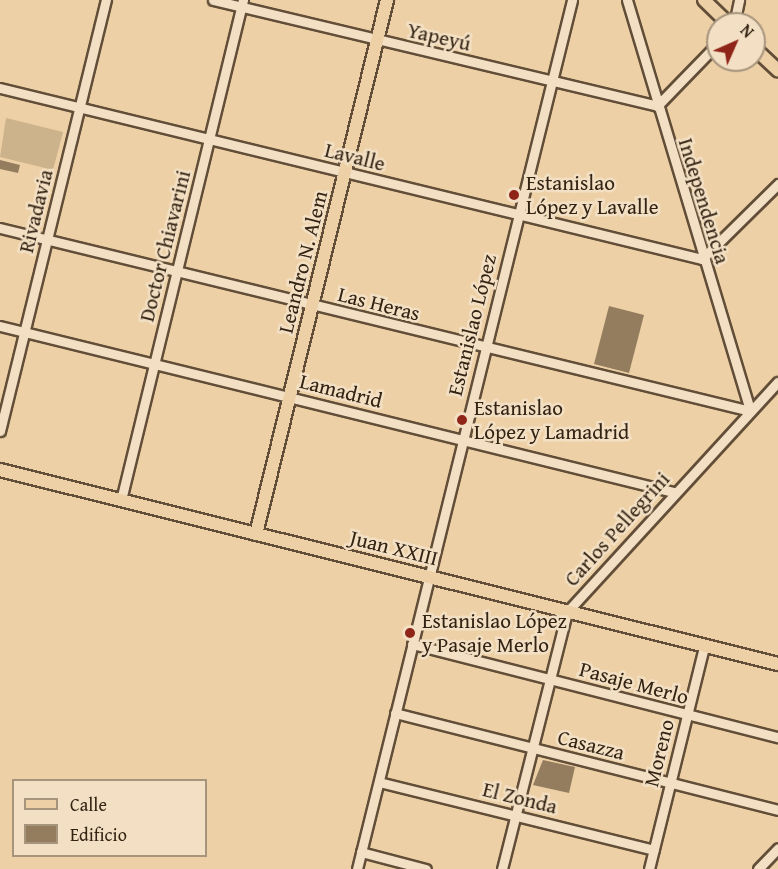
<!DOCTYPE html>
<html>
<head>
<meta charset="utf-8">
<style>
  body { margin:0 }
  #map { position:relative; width:778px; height:869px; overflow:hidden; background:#edd0a5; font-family:"Gentium Book Plus",serif }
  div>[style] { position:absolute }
  .green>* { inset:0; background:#cdb38c }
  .building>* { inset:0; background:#947d5f }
  .roads { filter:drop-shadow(2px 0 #624e38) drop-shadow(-2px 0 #624e38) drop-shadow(0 2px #624e38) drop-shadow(0 -2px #624e38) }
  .minor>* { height:9px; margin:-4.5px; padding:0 4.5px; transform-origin:4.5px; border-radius:4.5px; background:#f3e0c4 }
  .major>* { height:12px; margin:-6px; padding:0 6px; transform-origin:6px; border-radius:6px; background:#edd0a5 }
  .dots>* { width:16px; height:16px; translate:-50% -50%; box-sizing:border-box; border:3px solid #f3e0c4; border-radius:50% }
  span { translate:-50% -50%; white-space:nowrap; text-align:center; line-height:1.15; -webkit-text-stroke:5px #f3e0c4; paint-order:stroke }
  .street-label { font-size:21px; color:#332313 }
  .poi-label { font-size:21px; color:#332313 }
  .left { translate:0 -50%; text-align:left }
  .legend { position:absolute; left:12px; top:779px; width:195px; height:78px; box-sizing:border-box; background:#f3e0c4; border:2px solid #a6947d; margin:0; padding:8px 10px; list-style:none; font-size:18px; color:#332313 }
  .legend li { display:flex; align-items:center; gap:12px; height:30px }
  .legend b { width:30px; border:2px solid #a6947d }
  .north { position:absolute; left:706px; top:12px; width:60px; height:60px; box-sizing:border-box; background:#f3e0c4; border:2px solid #a6947d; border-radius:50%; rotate:45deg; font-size:16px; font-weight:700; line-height:24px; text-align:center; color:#332313 }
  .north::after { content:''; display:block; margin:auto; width:21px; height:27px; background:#8f2418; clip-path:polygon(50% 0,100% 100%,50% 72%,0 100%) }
</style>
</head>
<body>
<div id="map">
  <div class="green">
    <i style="clip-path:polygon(6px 118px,63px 132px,53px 170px,0 157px)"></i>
  </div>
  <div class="building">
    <i style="clip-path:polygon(0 160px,20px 165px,18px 173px,0 169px)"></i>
    <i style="clip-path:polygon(609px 306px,644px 315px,629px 373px,594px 364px)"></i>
    <i style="clip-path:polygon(543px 760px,575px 767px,569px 793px,533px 785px)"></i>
  </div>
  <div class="roads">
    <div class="minor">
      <i style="left:213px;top:0;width:456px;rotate:13.4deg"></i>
      <i style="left:627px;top:0;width:429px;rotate:73.3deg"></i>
      <i style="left:734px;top:24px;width:25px;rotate:-78deg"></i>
      <i style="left:0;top:88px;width:723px;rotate:13.69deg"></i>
      <i style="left:702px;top:259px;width:107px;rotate:-44.6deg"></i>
      <i style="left:657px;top:106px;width:88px;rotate:-45.9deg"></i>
      <i style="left:0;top:228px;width:772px;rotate:13.71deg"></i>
      <i style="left:0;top:326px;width:694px;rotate:13.84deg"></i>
      <i style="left:0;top:431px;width:444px;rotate:-76.2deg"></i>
      <i style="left:121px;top:500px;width:515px;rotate:-76.29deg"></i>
      <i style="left:412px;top:644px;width:378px;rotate:14.3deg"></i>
      <i style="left:395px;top:713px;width:395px;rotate:14.2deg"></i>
      <i style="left:379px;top:782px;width:283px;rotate:13.9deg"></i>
      <i style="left:361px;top:852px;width:67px;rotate:14.7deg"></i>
      <i style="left:357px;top:869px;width:895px;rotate:-76.1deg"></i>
      <i style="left:502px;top:869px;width:265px;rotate:-75.8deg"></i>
      <i style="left:567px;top:612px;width:312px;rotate:-47.5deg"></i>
      <i style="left:649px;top:869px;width:230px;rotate:-76.1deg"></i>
      <i style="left:758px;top:869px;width:29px;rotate:-46deg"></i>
    </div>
    <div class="major">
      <i style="left:704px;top:0;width:35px;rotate:44deg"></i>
      <i style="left:754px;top:48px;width:33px;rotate:43deg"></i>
      <i style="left:0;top:470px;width:802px;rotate:14deg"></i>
      <i style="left:256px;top:534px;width:550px;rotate:-76.22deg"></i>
    </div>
  </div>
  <div class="dots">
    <i style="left:514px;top:195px;background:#8f2418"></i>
    <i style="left:462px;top:420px;background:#8f2418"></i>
    <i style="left:410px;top:633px;background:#8f2418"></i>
  </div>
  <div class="street-label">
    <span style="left:439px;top:37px;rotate:13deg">Yapeyú</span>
    <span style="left:355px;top:157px;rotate:14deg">Lavalle</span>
    <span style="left:704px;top:201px;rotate:73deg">Independencia</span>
    <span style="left:36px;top:211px;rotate:-76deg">Rivadavia</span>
    <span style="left:165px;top:246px;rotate:-76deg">Doctor Chiavarini</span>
    <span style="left:303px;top:262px;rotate:-76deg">Leandro N. Alem</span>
    <span style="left:379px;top:304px;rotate:14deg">Las Heras</span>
    <span style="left:472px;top:325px;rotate:-76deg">Estanislao López</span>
    <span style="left:341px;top:391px;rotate:14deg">Lamadrid</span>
    <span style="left:617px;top:529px;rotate:-48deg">Carlos Pellegrini</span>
    <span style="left:394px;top:548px;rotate:14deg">Juan XXIII</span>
    <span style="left:634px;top:683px;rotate:15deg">Pasaje Merlo</span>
    <span style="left:591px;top:745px;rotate:14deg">Casazza</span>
    <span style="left:659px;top:753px;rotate:-76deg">Moreno</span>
    <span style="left:520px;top:798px;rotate:14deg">El Zonda</span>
  </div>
  <div class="poi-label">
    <span class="left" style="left:526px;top:195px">Estanislao<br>López y Lavalle</span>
    <span class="left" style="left:474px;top:420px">Estanislao<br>López y Lamadrid</span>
    <span class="left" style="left:422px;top:633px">Estanislao López<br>y Pasaje Merlo</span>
  </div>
  <ul class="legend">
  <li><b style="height:8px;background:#edd0a5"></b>Calle</li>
  <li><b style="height:16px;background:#947d5f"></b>Edificio</li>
  </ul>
  <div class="north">N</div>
</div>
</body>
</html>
